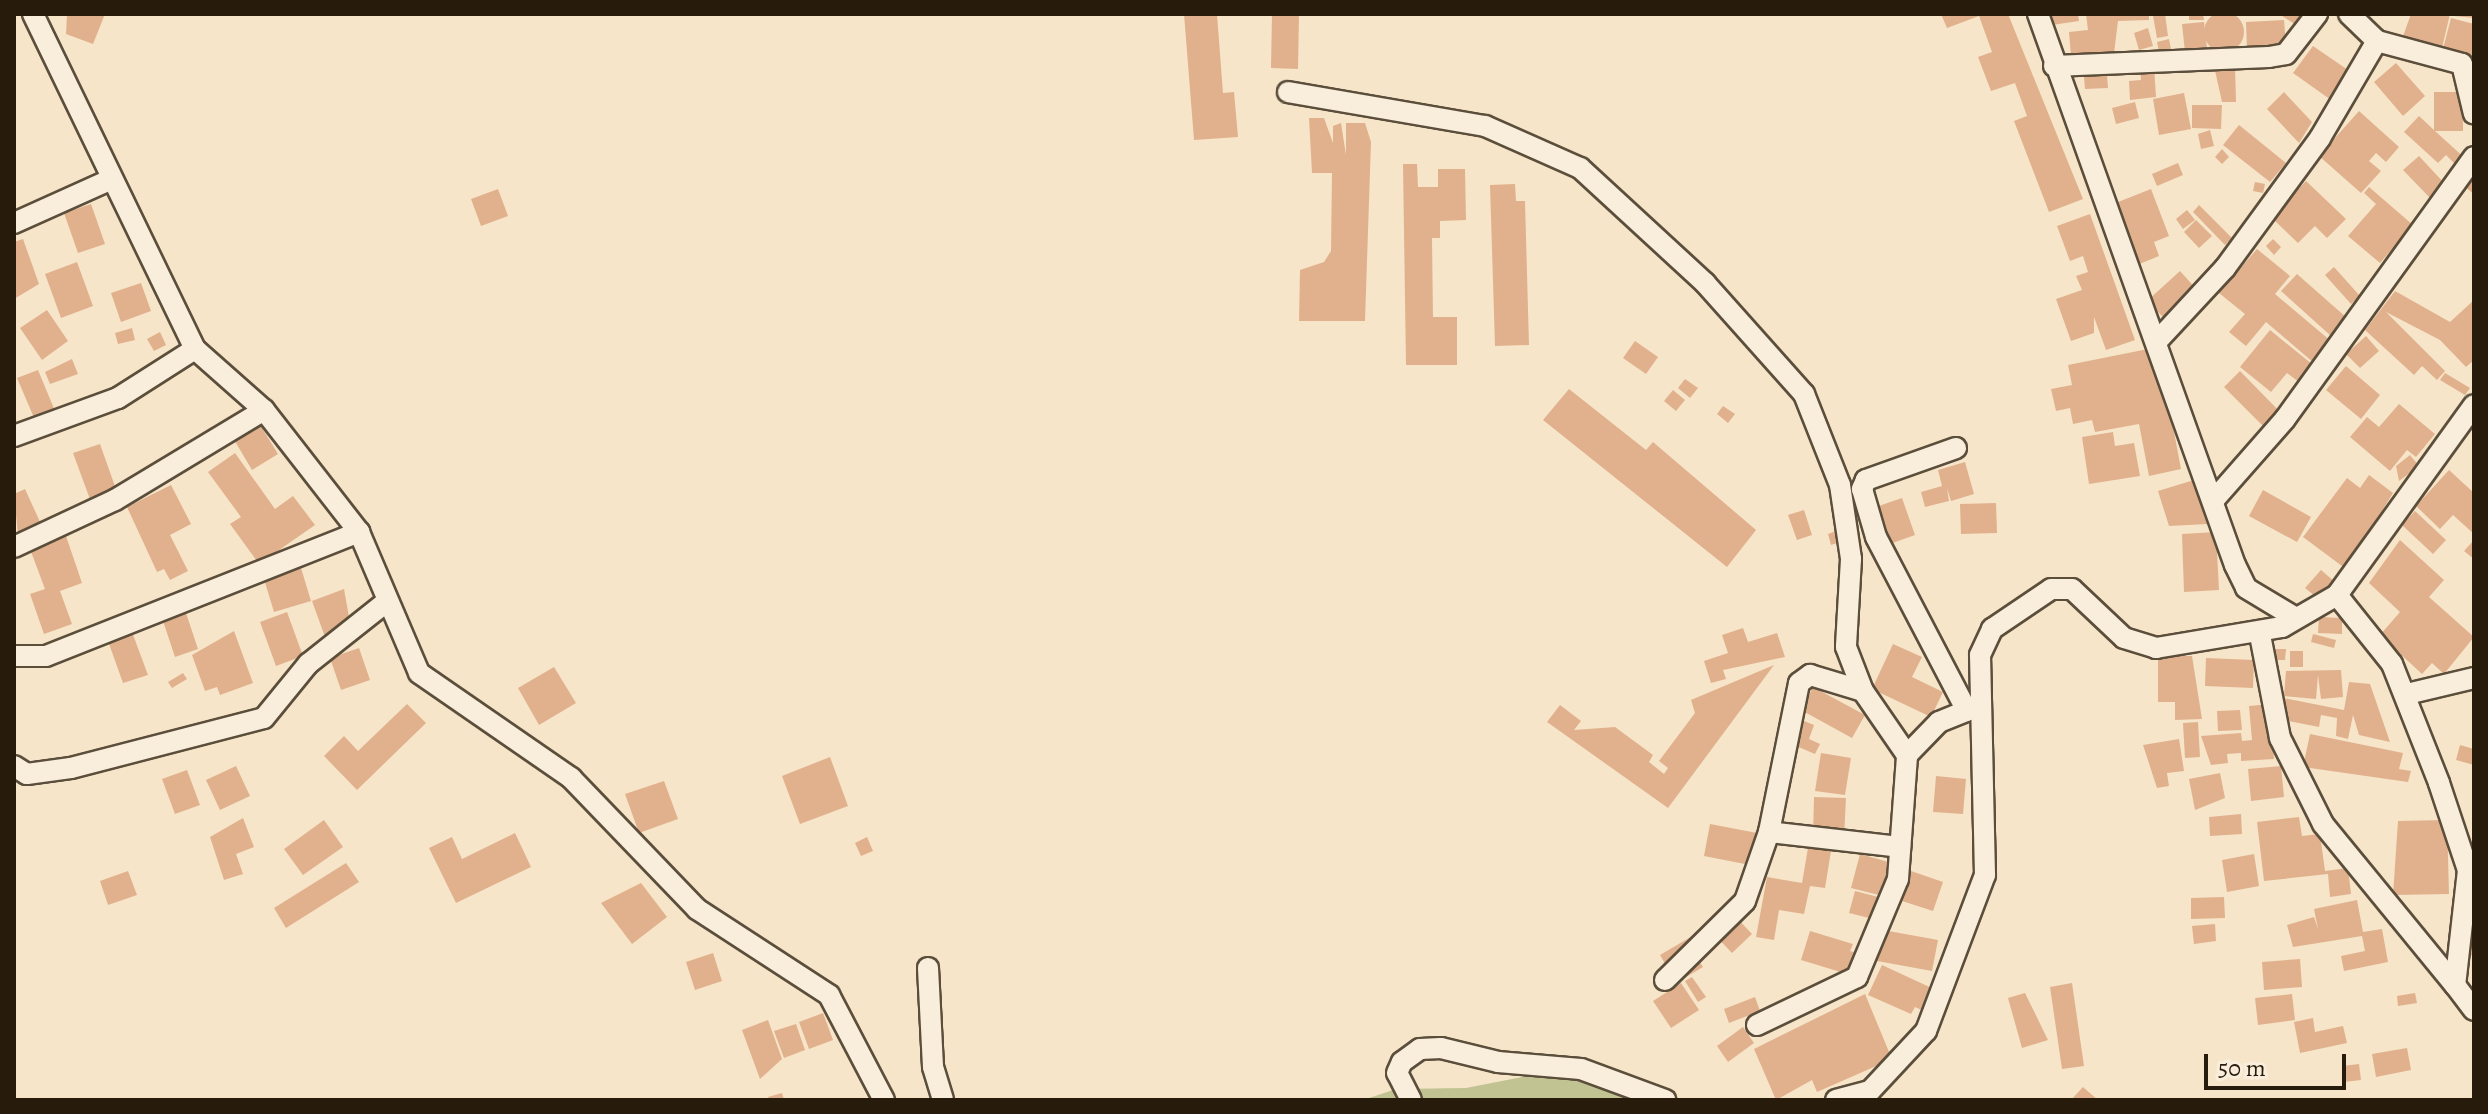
<!DOCTYPE html>
<html>
<head>
<meta charset="utf-8">
<style>
  body { margin:0 }
  #map { position:relative; width:2488px; height:1114px; overflow:hidden; background:#f6e5c9; font-family:Alegreya,serif }
  div>[style] { position:absolute }
  .green>* { inset:0; background:#c1c393 }
  .building>* { inset:0; background:#e1b18d }
  .round { border-radius:50% }
  .roads { filter:drop-shadow(2px 0 #5b4e3b) drop-shadow(-2px 0 #5b4e3b) drop-shadow(0 2px #5b4e3b) drop-shadow(0 -2px #5b4e3b) }
  .minor>* { height:20px; margin:-10px; padding:0 10px; transform-origin:10px; border-radius:10px; background:#f9eedc }
  span { translate:-50% -50%; white-space:nowrap; text-align:center; line-height:1.15; -webkit-text-stroke:6px #f9eedc; paint-order:stroke }
  .frame { position:absolute; inset:0; border:16px solid #271b0c; pointer-events:none }
  .scale { position:absolute; left:2204px; top:1054px; width:142px; height:36px; box-sizing:border-box; border:4px solid #271b0c; border-top:0; padding-left:10px; font-size:24px; line-height:28px; white-space:nowrap; color:#271b0c; -webkit-text-stroke:6px #f9eedc; paint-order:stroke }
</style>
</head>
<body>
<div id="map">
  <div class="green">
    <i style="clip-path:polygon(1569px 1068px,1657px 1100px,1363px 1100px,1396px 1089px,1466px 1088px)"></i>
  </div>
  <div class="building">
    <i class="round" style="left:2204px;top:12px;width:40px;height:40px"></i>
    <i style="clip-path:polygon(67px 14px,105px 14px,93px 44px,66px 34px)"></i>
    <i style="clip-path:polygon(1184px 14px,1217px 14px,1223px 93px,1234px 92px,1238px 137px,1194px 140px)"></i>
    <i style="clip-path:polygon(1272px 14px,1299px 14px,1298px 69px,1271px 68px)"></i>
    <i style="clip-path:polygon(1941px 14px,2008px 14px,2083px 199px,2049px 212px,2014px 121px,2027px 116px,2015px 83px,1991px 91px,1978px 57px,1992px 52px,1979px 16px,1947px 28px)"></i>
    <i style="clip-path:polygon(2050px 14px,2078px 14px,2079px 21px,2052px 25px)"></i>
    <i style="clip-path:polygon(2086px 14px,2149px 14px,2149px 20px,2118px 21px,2114px 53px,2071px 56px,2069px 32px,2088px 30px)"></i>
    <i style="clip-path:polygon(2165px 14px,2168px 36px,2157px 38px,2153px 16px)"></i>
    <i style="clip-path:polygon(2189px 14px,2203px 14px,2204px 20px,2189px 20px)"></i>
    <i style="clip-path:polygon(2279px 14px,2307px 14px,2299px 27px)"></i>
    <i style="clip-path:polygon(2411px 14px,2450px 14px,2442px 48px,2402px 39px)"></i>
    <i style="clip-path:polygon(2474px 14px,2474px 18px,2454px 16px,2454px 14px)"></i>
    <i style="clip-path:polygon(2451px 18px,2474px 24px,2473px 57px,2443px 49px)"></i>
    <i style="clip-path:polygon(2284px 20px,2286px 46px,2247px 49px,2246px 22px)"></i>
    <i style="clip-path:polygon(2204px 22px,2207px 49px,2185px 52px,2182px 24px)"></i>
    <i style="clip-path:polygon(2148px 28px,2153px 46px,2139px 50px,2134px 33px)"></i>
    <i style="clip-path:polygon(2169px 39px,2171px 49px,2159px 52px,2157px 42px)"></i>
    <i style="clip-path:polygon(2313px 46px,2351px 72px,2331px 100px,2293px 73px)"></i>
    <i style="clip-path:polygon(2396px 63px,2425px 96px,2403px 116px,2374px 82px)"></i>
    <i style="clip-path:polygon(2235px 65px,2236px 102px,2222px 102px,2214px 66px)"></i>
    <i style="clip-path:polygon(2154px 66px,2156px 97px,2130px 100px,2129px 81px,2141px 80px,2140px 67px)"></i>
    <i style="clip-path:polygon(2107px 75px,2108px 88px,2085px 89px,2084px 77px)"></i>
    <i style="clip-path:polygon(2284px 92px,2312px 122px,2299px 143px,2267px 109px)"></i>
    <i style="clip-path:polygon(2434px 92px,2459px 92px,2463px 103px,2463px 131px,2435px 131px,2468px 161px,2460px 169px,2446px 155px,2438px 163px,2404px 132px,2419px 116px,2434px 130px)"></i>
    <i style="clip-path:polygon(2184px 93px,2191px 129px,2159px 135px,2153px 99px)"></i>
    <i style="clip-path:polygon(2135px 102px,2139px 118px,2116px 124px,2112px 108px)"></i>
    <i style="clip-path:polygon(2192px 105px,2222px 105px,2221px 129px,2192px 128px)"></i>
    <i style="clip-path:polygon(2359px 111px,2399px 147px,2386px 162px,2376px 153px,2369px 161px,2381px 171px,2361px 193px,2319px 156px)"></i>
    <i style="clip-path:polygon(1309px 118px,1324px 118px,1333px 143px,1333px 126px,1341px 123px,1346px 155px,1346px 123px,1365px 123px,1371px 142px,1365px 321px,1299px 321px,1300px 270px,1324px 262px,1331px 251px,1332px 173px,1312px 173px)"></i>
    <i style="clip-path:polygon(2239px 125px,2286px 163px,2270px 182px,2223px 145px)"></i>
    <i style="clip-path:polygon(2210px 130px,2214px 146px,2201px 149px,2198px 134px)"></i>
    <i style="clip-path:polygon(2222px 149px,2229px 157px,2222px 164px,2215px 157px)"></i>
    <i style="clip-path:polygon(2474px 154px,2474px 194px,2455px 179px)"></i>
    <i style="clip-path:polygon(2419px 156px,2445px 184px,2430px 198px,2403px 170px)"></i>
    <i style="clip-path:polygon(2178px 163px,2183px 175px,2157px 186px,2152px 174px)"></i>
    <i style="clip-path:polygon(1403px 164px,1417px 164px,1418px 187px,1438px 187px,1438px 169px,1465px 169px,1466px 220px,1440px 221px,1440px 238px,1432px 238px,1433px 317px,1457px 317px,1457px 365px,1406px 365px)"></i>
    <i style="clip-path:polygon(2306px 181px,2346px 219px,2327px 238px,2315px 226px,2298px 243px,2272px 218px)"></i>
    <i style="clip-path:polygon(2255px 182px,2265px 184px,2263px 193px,2253px 191px)"></i>
    <i style="clip-path:polygon(1515px 184px,1516px 201px,1525px 201px,1529px 345px,1495px 346px,1490px 185px)"></i>
    <i style="clip-path:polygon(2369px 187px,2413px 225px,2380px 263px,2348px 236px,2376px 204px,2364px 193px)"></i>
    <i style="clip-path:polygon(498px 189px,508px 216px,481px 226px,471px 199px)"></i>
    <i style="clip-path:polygon(2151px 189px,2169px 236px,2154px 242px,2159px 256px,2137px 265px,2113px 204px)"></i>
    <i style="clip-path:polygon(91px 204px,105px 244px,78px 253px,64px 213px)"></i>
    <i style="clip-path:polygon(2199px 205px,2232px 238px,2225px 245px,2193px 212px)"></i>
    <i style="clip-path:polygon(2187px 210px,2195px 220px,2183px 229px,2176px 219px)"></i>
    <i style="clip-path:polygon(2090px 214px,2135px 340px,2106px 350px,2094px 317px,2094px 333px,2071px 341px,2056px 299px,2082px 290px,2076px 276px,2088px 272px,2083px 256px,2070px 261px,2057px 226px)"></i>
    <i style="clip-path:polygon(2196px 220px,2212px 236px,2199px 248px,2184px 232px)"></i>
    <i style="clip-path:polygon(23px 239px,39px 284px,14px 299px,14px 242px)"></i>
    <i style="clip-path:polygon(2273px 239px,2281px 247px,2274px 255px,2266px 246px)"></i>
    <i style="clip-path:polygon(2257px 249px,2290px 276px,2275px 294px,2332px 342px,2314px 363px,2266px 322px,2246px 346px,2229px 332px,2245px 314px,2219px 293px)"></i>
    <i style="clip-path:polygon(77px 262px,93px 306px,61px 318px,45px 274px)"></i>
    <i style="clip-path:polygon(2334px 267px,2360px 296px,2351px 304px,2325px 275px)"></i>
    <i style="clip-path:polygon(2180px 271px,2198px 291px,2166px 320px,2147px 301px)"></i>
    <i style="clip-path:polygon(2297px 274px,2347px 318px,2331px 336px,2281px 291px)"></i>
    <i style="clip-path:polygon(141px 283px,151px 311px,121px 322px,111px 293px)"></i>
    <i style="clip-path:polygon(2395px 291px,2450px 322px,2474px 300px,2474px 360px,2466px 367px,2440px 340px,2386px 312px,2445px 371px,2437px 380px,2422px 366px,2414px 375px,2365px 330px)"></i>
    <i style="clip-path:polygon(47px 310px,68px 341px,42px 360px,20px 328px)"></i>
    <i style="clip-path:polygon(132px 328px,135px 340px,118px 344px,115px 333px)"></i>
    <i style="clip-path:polygon(2270px 330px,2318px 369px,2304px 386px,2287px 373px,2271px 392px,2240px 367px)"></i>
    <i style="clip-path:polygon(160px 332px,166px 345px,154px 351px,147px 339px)"></i>
    <i style="clip-path:polygon(2366px 336px,2379px 351px,2360px 368px,2346px 354px)"></i>
    <i style="clip-path:polygon(1635px 341px,1658px 357px,1646px 374px,1623px 358px)"></i>
    <i style="clip-path:polygon(2158px 347px,2181px 469px,2149px 476px,2139px 424px,2095px 432px,2092px 420px,2073px 424px,2070px 408px,2056px 411px,2051px 389px,2072px 385px,2068px 365px)"></i>
    <i style="clip-path:polygon(72px 359px,78px 374px,50px 384px,45px 372px)"></i>
    <i style="clip-path:polygon(2346px 366px,2380px 395px,2361px 419px,2326px 390px)"></i>
    <i style="clip-path:polygon(38px 370px,55px 411px,35px 420px,17px 378px)"></i>
    <i style="clip-path:polygon(2240px 371px,2283px 415px,2267px 430px,2224px 387px)"></i>
    <i style="clip-path:polygon(2445px 373px,2470px 388px,2465px 395px,2440px 380px)"></i>
    <i style="clip-path:polygon(1685px 379px,1698px 388px,1690px 398px,1678px 388px)"></i>
    <i style="clip-path:polygon(1569px 389px,1646px 450px,1653px 442px,1756px 530px,1727px 567px,1543px 420px)"></i>
    <i style="clip-path:polygon(1673px 390px,1685px 400px,1676px 411px,1664px 401px)"></i>
    <i style="clip-path:polygon(2399px 404px,2435px 434px,2416px 457px,2407px 450px,2390px 471px,2350px 437px,2367px 417px,2379px 427px)"></i>
    <i style="clip-path:polygon(1723px 406px,1735px 414px,1728px 423px,1717px 414px)"></i>
    <i style="clip-path:polygon(259px 423px,278px 454px,252px 470px,233px 438px)"></i>
    <i style="clip-path:polygon(2113px 432px,2115px 446px,2134px 443px,2140px 476px,2089px 484px,2082px 437px)"></i>
    <i style="clip-path:polygon(100px 444px,117px 492px,91px 502px,73px 453px)"></i>
    <i style="clip-path:polygon(235px 453px,275px 509px,293px 496px,315px 525px,259px 564px,230px 524px,241px 517px,208px 472px)"></i>
    <i style="clip-path:polygon(2410px 455px,2419px 466px,2399px 481px,2396px 466px)"></i>
    <i style="clip-path:polygon(1965px 462px,1974px 494px,1951px 501px,1947px 488px,1949px 501px,1925px 507px,1921px 492px,1942px 486px,1938px 470px)"></i>
    <i style="clip-path:polygon(2449px 470px,2474px 493px,2474px 534px,2453px 515px,2440px 529px,2416px 506px)"></i>
    <i style="clip-path:polygon(2369px 475px,2393px 493px,2346px 569px,2303px 537px,2347px 478px,2360px 488px)"></i>
    <i style="clip-path:polygon(2194px 480px,2208px 524px,2169px 526px,2158px 491px)"></i>
    <i style="clip-path:polygon(171px 485px,191px 524px,170px 535px,188px 571px,170px 580px,164px 569px,157px 572px,127px 507px)"></i>
    <i style="clip-path:polygon(25px 489px,41px 524px,18px 535px,14px 494px)"></i>
    <i style="clip-path:polygon(2263px 490px,2311px 517px,2297px 542px,2249px 516px)"></i>
    <i style="clip-path:polygon(1902px 498px,1915px 535px,1887px 545px,1873px 508px)"></i>
    <i style="clip-path:polygon(1996px 503px,1997px 533px,1961px 534px,1960px 504px)"></i>
    <i style="clip-path:polygon(1804px 510px,1812px 535px,1797px 540px,1788px 515px)"></i>
    <i style="clip-path:polygon(2415px 511px,2446px 540px,2433px 554px,2402px 525px)"></i>
    <i style="clip-path:polygon(1839px 530px,1843px 541px,1831px 545px,1828px 534px)"></i>
    <i style="clip-path:polygon(2216px 532px,2219px 590px,2184px 592px,2182px 534px)"></i>
    <i style="clip-path:polygon(66px 536px,82px 583px,60px 591px,72px 624px,44px 634px,30px 594px,45px 589px,30px 549px)"></i>
    <i style="clip-path:polygon(2400px 540px,2444px 580px,2429px 597px,2474px 637px,2444px 674px,2432px 663px,2422px 674px,2380px 635px,2400px 612px,2369px 583px)"></i>
    <i style="clip-path:polygon(2474px 540px,2474px 559px,2464px 551px)"></i>
    <i style="clip-path:polygon(301px 568px,311px 601px,274px 612px,264px 579px)"></i>
    <i style="clip-path:polygon(2321px 570px,2335px 582px,2320px 600px,2305px 588px)"></i>
    <i style="clip-path:polygon(344px 589px,351px 628px,325px 637px,312px 601px)"></i>
    <i style="clip-path:polygon(185px 610px,198px 649px,175px 657px,162px 618px)"></i>
    <i style="clip-path:polygon(287px 612px,303px 656px,276px 666px,260px 622px)"></i>
    <i style="clip-path:polygon(2319px 617px,2342px 618px,2342px 634px,2318px 633px)"></i>
    <i style="clip-path:polygon(1743px 628px,1748px 642px,1777px 633px,1785px 657px,1723px 670px,1726px 679px,1711px 683px,1704px 661px,1728px 653px,1722px 635px)"></i>
    <i style="clip-path:polygon(234px 631px,253px 683px,220px 695px,217px 687px,205px 691px,192px 655px)"></i>
    <i style="clip-path:polygon(132px 632px,148px 675px,123px 683px,108px 641px)"></i>
    <i style="clip-path:polygon(2313px 634px,2336px 640px,2334px 648px,2311px 642px)"></i>
    <i style="clip-path:polygon(1893px 644px,1922px 657px,1912px 677px,1943px 692px,1931px 717px,1872px 689px)"></i>
    <i style="clip-path:polygon(359px 648px,370px 680px,341px 690px,330px 658px)"></i>
    <i style="clip-path:polygon(2269px 649px,2286px 649px,2285px 660px,2269px 660px)"></i>
    <i style="clip-path:polygon(2290px 651px,2303px 651px,2303px 667px,2290px 667px)"></i>
    <i style="clip-path:polygon(2158px 656px,2192px 656px,2202px 719px,2175px 720px,2175px 702px,2158px 702px)"></i>
    <i style="clip-path:polygon(2206px 658px,2254px 660px,2253px 688px,2205px 686px)"></i>
    <i style="clip-path:polygon(1774px 665px,1668px 808px,1547px 722px,1560px 705px,1581px 721px,1574px 730px,1615px 727px,1653px 755px,1649px 762px,1664px 774px,1668px 768px,1659px 761px,1695px 713px,1691px 700px)"></i>
    <i style="clip-path:polygon(554px 667px,576px 703px,539px 725px,518px 688px)"></i>
    <i style="clip-path:polygon(2341px 670px,2343px 697px,2321px 699px,2318px 675px,2316px 699px,2284px 696px,2286px 671px)"></i>
    <i style="clip-path:polygon(183px 673px,187px 679px,172px 688px,168px 682px)"></i>
    <i style="clip-path:polygon(2349px 682px,2370px 684px,2390px 742px,2359px 735px,2353px 715px,2348px 739px,2336px 736px,2337px 718px,2321px 715px,2319px 727px,2283px 720px,2283px 698px,2344px 710px)"></i>
    <i style="clip-path:polygon(1813px 687px,1865px 715px,1852px 738px,1801px 710px)"></i>
    <i style="clip-path:polygon(407px 704px,426px 723px,357px 790px,324px 756px,344px 736px,358px 751px)"></i>
    <i style="clip-path:polygon(2271px 704px,2274px 759px,2241px 761px,2241px 753px,2227px 754px,2228px 763px,2211px 765px,2201px 736px,2241px 733px,2242px 741px,2252px 740px,2249px 706px)"></i>
    <i style="clip-path:polygon(2240px 710px,2242px 730px,2218px 731px,2217px 711px)"></i>
    <i style="clip-path:polygon(1799px 719px,1814px 725px,1809px 739px,1820px 744px,1815px 754px,1789px 743px)"></i>
    <i style="clip-path:polygon(2198px 722px,2200px 757px,2185px 758px,2183px 723px)"></i>
    <i style="clip-path:polygon(2310px 734px,2403px 753px,2399px 769px,2411px 771px,2408px 782px,2303px 767px)"></i>
    <i style="clip-path:polygon(2179px 739px,2184px 771px,2167px 773px,2169px 786px,2157px 788px,2143px 745px)"></i>
    <i style="clip-path:polygon(2460px 745px,2474px 749px,2474px 765px,2456px 760px)"></i>
    <i style="clip-path:polygon(1821px 753px,1851px 758px,1845px 795px,1815px 791px)"></i>
    <i style="clip-path:polygon(830px 757px,848px 806px,800px 824px,782px 776px)"></i>
    <i style="clip-path:polygon(236px 766px,250px 796px,220px 810px,206px 780px)"></i>
    <i style="clip-path:polygon(2281px 766px,2284px 797px,2251px 801px,2248px 769px)"></i>
    <i style="clip-path:polygon(187px 770px,200px 805px,175px 814px,162px 779px)"></i>
    <i style="clip-path:polygon(2220px 773px,2225px 798px,2195px 810px,2189px 779px)"></i>
    <i style="clip-path:polygon(1936px 776px,1966px 779px,1963px 814px,1933px 812px)"></i>
    <i style="clip-path:polygon(664px 781px,678px 819px,639px 833px,625px 794px)"></i>
    <i style="clip-path:polygon(1814px 797px,1846px 798px,1844px 837px,1813px 836px)"></i>
    <i style="clip-path:polygon(2241px 814px,2242px 834px,2210px 836px,2209px 817px)"></i>
    <i style="clip-path:polygon(2299px 817px,2302px 836px,2320px 834px,2325px 871px,2348px 868px,2351px 894px,2330px 897px,2328px 874px,2264px 881px,2257px 822px)"></i>
    <i style="clip-path:polygon(243px 818px,254px 847px,236px 854px,243px 874px,224px 880px,210px 837px)"></i>
    <i style="clip-path:polygon(324px 820px,343px 847px,303px 875px,284px 849px)"></i>
    <i style="clip-path:polygon(2447px 820px,2449px 894px,2393px 895px,2398px 821px)"></i>
    <i style="clip-path:polygon(1710px 824px,1757px 833px,1750px 865px,1704px 856px)"></i>
    <i style="clip-path:polygon(515px 833px,531px 867px,456px 903px,429px 848px,452px 837px,462px 859px)"></i>
    <i style="clip-path:polygon(867px 837px,873px 851px,861px 856px,855px 843px)"></i>
    <i style="clip-path:polygon(1809px 842px,1832px 845px,1825px 888px,1810px 886px,1804px 914px,1779px 910px,1774px 940px,1756px 937px,1767px 877px,1802px 883px)"></i>
    <i style="clip-path:polygon(1860px 854px,1892px 863px,1883px 896px,1851px 888px)"></i>
    <i style="clip-path:polygon(2254px 854px,2259px 886px,2227px 892px,2222px 860px)"></i>
    <i style="clip-path:polygon(346px 863px,359px 882px,286px 928px,274px 908px)"></i>
    <i style="clip-path:polygon(128px 871px,137px 895px,108px 905px,100px 881px)"></i>
    <i style="clip-path:polygon(1911px 871px,1943px 882px,1933px 911px,1902px 901px)"></i>
    <i style="clip-path:polygon(641px 883px,667px 917px,632px 944px,601px 903px)"></i>
    <i style="clip-path:polygon(1855px 891px,1882px 898px,1877px 920px,1849px 913px)"></i>
    <i style="clip-path:polygon(2224px 897px,2225px 918px,2191px 919px,2191px 898px)"></i>
    <i style="clip-path:polygon(2357px 900px,2363px 932px,2382px 929px,2388px 962px,2344px 971px,2341px 956px,2365px 951px,2362px 936px,2293px 947px,2287px 925px,2314px 917px,2318px 929px,2314px 909px)"></i>
    <i style="clip-path:polygon(1733px 914px,1752px 934px,1732px 953px,1713px 933px)"></i>
    <i style="clip-path:polygon(2215px 924px,2216px 941px,2194px 944px,2192px 926px)"></i>
    <i style="clip-path:polygon(1883px 930px,1938px 940px,1932px 971px,1877px 961px)"></i>
    <i style="clip-path:polygon(1810px 931px,1853px 944px,1850px 951px,1864px 955px,1857px 977px,1801px 960px)"></i>
    <i style="clip-path:polygon(2473px 934px,2474px 934px,2474px 956px,2468px 954px)"></i>
    <i style="clip-path:polygon(1694px 935px,1699px 941px,1690px 946px,1703px 967px,1676px 983px,1660px 955px)"></i>
    <i style="clip-path:polygon(713px 953px,722px 981px,695px 990px,686px 962px)"></i>
    <i style="clip-path:polygon(2300px 959px,2302px 987px,2264px 990px,2262px 962px)"></i>
    <i style="clip-path:polygon(1882px 965px,1936px 990px,1926px 1012px,1915px 1007px,1911px 1014px,1868px 995px)"></i>
    <i style="clip-path:polygon(1692px 977px,1706px 997px,1698px 1002px,1685px 981px)"></i>
    <i style="clip-path:polygon(1681px 983px,1699px 1010px,1671px 1028px,1653px 1001px)"></i>
    <i style="clip-path:polygon(2072px 983px,2084px 1066px,2062px 1069px,2050px 987px)"></i>
    <i style="clip-path:polygon(2025px 993px,2048px 1040px,2022px 1048px,2008px 998px)"></i>
    <i style="clip-path:polygon(2415px 993px,2417px 1003px,2398px 1006px,2397px 996px)"></i>
    <i style="clip-path:polygon(1865px 994px,1892px 1059px,1817px 1092px,1812px 1080px,1776px 1100px,1754px 1049px)"></i>
    <i style="clip-path:polygon(2292px 994px,2295px 1020px,2258px 1025px,2255px 998px)"></i>
    <i style="clip-path:polygon(1755px 997px,1760px 1011px,1729px 1023px,1724px 1009px)"></i>
    <i style="clip-path:polygon(823px 1013px,833px 1040px,809px 1049px,799px 1022px)"></i>
    <i style="clip-path:polygon(2313px 1018px,2315px 1032px,2343px 1026px,2347px 1043px,2300px 1053px,2294px 1022px)"></i>
    <i style="clip-path:polygon(768px 1020px,782px 1059px,760px 1079px,742px 1030px)"></i>
    <i style="clip-path:polygon(796px 1024px,805px 1050px,784px 1058px,774px 1031px)"></i>
    <i style="clip-path:polygon(1743px 1027px,1754px 1043px,1728px 1062px,1717px 1046px)"></i>
    <i style="clip-path:polygon(2407px 1048px,2411px 1070px,2376px 1077px,2372px 1054px)"></i>
    <i style="clip-path:polygon(2359px 1064px,2361px 1080px,2344px 1082px,2342px 1066px)"></i>
    <i style="clip-path:polygon(2083px 1087px,2098px 1100px,2071px 1100px)"></i>
    <i style="clip-path:polygon(782px 1093px,784px 1100px,769px 1100px,768px 1097px)"></i>
  </div>
  <div class="roads">
    <div class="minor">
      <i style="left:33px;top:14px;width:372px;rotate:64.2deg"></i>
      <i style="left:195px;top:349px;width:92px;rotate:41.5deg"></i>
      <i style="left:264px;top:410px;width:155px;rotate:52.1deg"></i>
      <i style="left:359px;top:532px;width:153px;rotate:66.9deg"></i>
      <i style="left:419px;top:673px;width:185px;rotate:34.6deg"></i>
      <i style="left:571px;top:778px;width:182px;rotate:46.1deg"></i>
      <i style="left:697px;top:909px;width:158px;rotate:33.1deg"></i>
      <i style="left:829px;top:995px;width:119px;rotate:62.4deg"></i>
      <i style="left:2038px;top:14px;width:585px;rotate:70.33deg"></i>
      <i style="left:2235px;top:565px;width:25px;rotate:64deg"></i>
      <i style="left:2246px;top:588px;width:58px;rotate:31deg"></i>
      <i style="left:2349px;top:14px;width:39px;rotate:44deg"></i>
      <i style="left:2054px;top:66px;width:215px;rotate:-2.4deg"></i>
      <i style="left:2269px;top:57px;width:17px;rotate:-10deg"></i>
      <i style="left:2286px;top:54px;width:51px;rotate:-52.2deg"></i>
      <i style="left:1288px;top:92px;width:200px;rotate:9.8deg"></i>
      <i style="left:1485px;top:126px;width:104px;rotate:23.9deg"></i>
      <i style="left:1580px;top:168px;width:170px;rotate:42.6deg"></i>
      <i style="left:1705px;top:283px;width:149px;rotate:48.3deg"></i>
      <i style="left:1804px;top:394px;width:98px;rotate:68.4deg"></i>
      <i style="left:1840px;top:485px;width:75px;rotate:81.5deg"></i>
      <i style="left:1851px;top:559px;width:88px;rotate:93.3deg"></i>
      <i style="left:1846px;top:647px;width:47px;rotate:68.9deg"></i>
      <i style="left:1863px;top:691px;width:78px;rotate:55.5deg"></i>
      <i style="left:14px;top:223px;width:107px;rotate:-24.2deg"></i>
      <i style="left:2160px;top:338px;width:96px;rotate:-47.1deg"></i>
      <i style="left:2225px;top:268px;width:161px;rotate:-53.8deg"></i>
      <i style="left:2320px;top:138px;width:113px;rotate:-59.6deg"></i>
      <i style="left:2377px;top:41px;width:88px;rotate:15.1deg"></i>
      <i style="left:2462px;top:64px;width:51px;rotate:76.5deg"></i>
      <i style="left:14px;top:436px;width:111px;rotate:-20.1deg"></i>
      <i style="left:118px;top:398px;width:91px;rotate:-32.5deg"></i>
      <i style="left:1956px;top:448px;width:96px;rotate:160.4deg"></i>
      <i style="left:1866px;top:480px;width:10px;rotate:114deg"></i>
      <i style="left:1862px;top:489px;width:50px;rotate:73.7deg"></i>
      <i style="left:1876px;top:537px;width:196px;rotate:62.4deg"></i>
      <i style="left:2213px;top:501px;width:109px;rotate:-48.7deg"></i>
      <i style="left:2285px;top:419px;width:323px;rotate:-54.2deg"></i>
      <i style="left:14px;top:547px;width:111px;rotate:-25deg"></i>
      <i style="left:115px;top:500px;width:174px;rotate:-31.1deg"></i>
      <i style="left:2337px;top:595px;width:88px;rotate:51.4deg"></i>
      <i style="left:2392px;top:664px;width:128px;rotate:68.4deg"></i>
      <i style="left:2439px;top:783px;width:92px;rotate:71.6deg"></i>
      <i style="left:2468px;top:870px;width:116px;rotate:96.4deg"></i>
      <i style="left:2455px;top:985px;width:31px;rotate:53deg"></i>
      <i style="left:2260px;top:635px;width:105px;rotate:79deg"></i>
      <i style="left:2280px;top:738px;width:96px;rotate:63.4deg"></i>
      <i style="left:2323px;top:824px;width:208px;rotate:50.7deg"></i>
      <i style="left:14px;top:656px;width:32px"></i>
      <i style="left:46px;top:656px;width:337px;rotate:-21.6deg"></i>
      <i style="left:2407px;top:694px;width:69px;rotate:-13.4deg"></i>
      <i style="left:14px;top:766px;width:15px;rotate:32deg"></i>
      <i style="left:27px;top:774px;width:44px;rotate:-7.8deg"></i>
      <i style="left:71px;top:768px;width:199px;rotate:-14.5deg"></i>
      <i style="left:264px;top:718px;width:70px;rotate:-50.8deg"></i>
      <i style="left:308px;top:664px;width:98px;rotate:-38.4deg"></i>
      <i style="left:1769px;top:832px;width:152px;rotate:-78.6deg"></i>
      <i style="left:1799px;top:683px;width:14px;rotate:-36deg"></i>
      <i style="left:1810px;top:675px;width:55px;rotate:16.8deg"></i>
      <i style="left:928px;top:968px;width:99px;rotate:87.1deg"></i>
      <i style="left:933px;top:1067px;width:34px;rotate:73deg"></i>
      <i style="left:1665px;top:980px;width:112px;rotate:-44.6deg"></i>
      <i style="left:1745px;top:901px;width:73px;rotate:-70.8deg"></i>
      <i style="left:1769px;top:832px;width:132px;rotate:6.5deg"></i>
      <i style="left:1757px;top:1025px;width:111px;rotate:-25.6deg"></i>
      <i style="left:1857px;top:977px;width:106px;rotate:-67.3deg"></i>
      <i style="left:1898px;top:879px;width:124px;rotate:-85.8deg"></i>
      <i style="left:1907px;top:755px;width:46px;rotate:-45.9deg"></i>
      <i style="left:1939px;top:722px;width:45px;rotate:-22deg"></i>
      <i style="left:1411px;top:1100px;width:30px;rotate:-117deg"></i>
      <i style="left:1397px;top:1073px;width:12px;rotate:-66deg"></i>
      <i style="left:1402px;top:1062px;width:22px;rotate:-36deg"></i>
      <i style="left:1420px;top:1049px;width:21px;rotate:-3deg"></i>
      <i style="left:1441px;top:1048px;width:59px;rotate:13.8deg"></i>
      <i style="left:1498px;top:1062px;width:83px;rotate:4.8deg"></i>
      <i style="left:1581px;top:1069px;width:90px;rotate:20.3deg"></i>
      <i style="left:1836px;top:1100px;width:35px;rotate:-15deg"></i>
      <i style="left:1870px;top:1091px;width:82px;rotate:-47deg"></i>
      <i style="left:1926px;top:1031px;width:167px;rotate:-69.3deg"></i>
      <i style="left:1985px;top:875px;width:220px;rotate:-91.3deg"></i>
      <i style="left:1980px;top:655px;width:29px;rotate:-65deg"></i>
      <i style="left:1992px;top:629px;width:71px;rotate:-34.1deg"></i>
      <i style="left:2051px;top:589px;width:21px"></i>
      <i style="left:2072px;top:589px;width:71px;rotate:43.3deg"></i>
      <i style="left:2124px;top:638px;width:34px;rotate:17deg"></i>
      <i style="left:2156px;top:648px;width:128px;rotate:-9.5deg"></i>
      <i style="left:2282px;top:627px;width:64px;rotate:-30.2deg"></i>
      <i style="left:2337px;top:595px;width:234px;rotate:-54.2deg"></i>
    </div>
  </div>
  <div class="frame"></div>
  <div class="scale">50 m</div>
</div>
</body>
</html>
